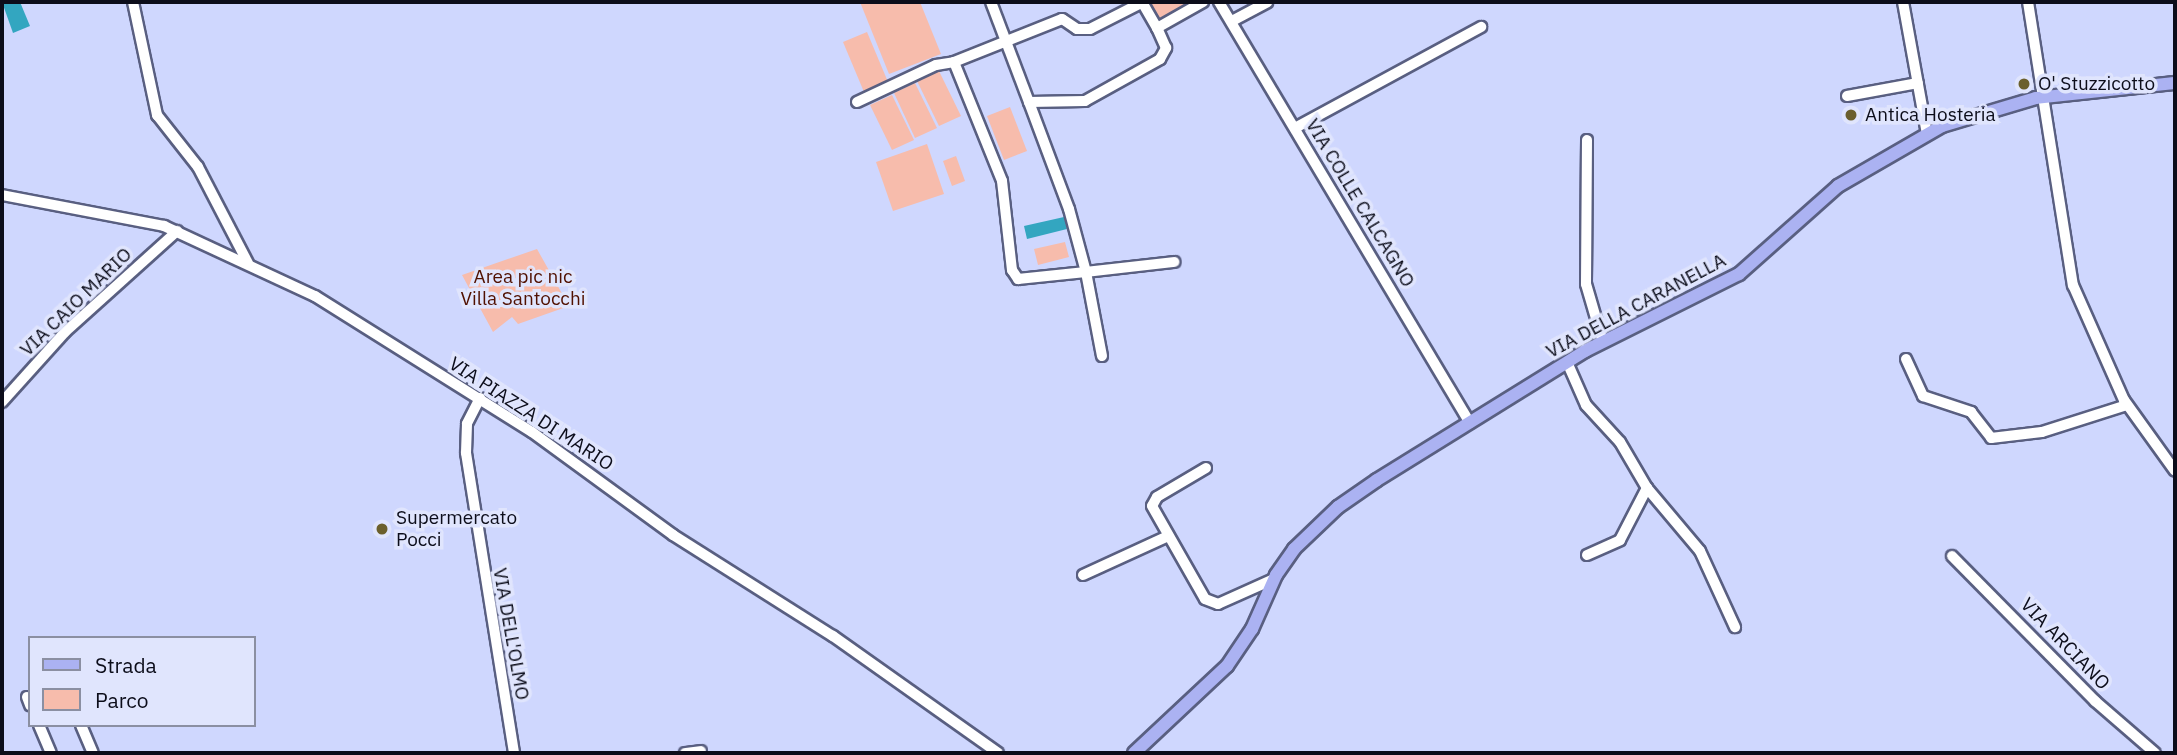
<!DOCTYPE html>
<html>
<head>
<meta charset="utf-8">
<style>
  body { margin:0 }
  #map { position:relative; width:2177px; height:755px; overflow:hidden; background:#cfd7fe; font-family:"IBM Plex Sans",sans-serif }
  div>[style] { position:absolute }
  .green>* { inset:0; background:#f7bcac }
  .water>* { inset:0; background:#33a6c0 }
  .roads { filter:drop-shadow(2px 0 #595f81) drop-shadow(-2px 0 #595f81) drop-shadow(0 2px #595f81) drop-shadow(0 -2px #595f81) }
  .minor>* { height:10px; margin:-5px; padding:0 5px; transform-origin:5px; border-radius:5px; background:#fff }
  .major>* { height:12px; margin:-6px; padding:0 6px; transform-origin:6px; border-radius:6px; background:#abb2f2 }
  .dots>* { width:19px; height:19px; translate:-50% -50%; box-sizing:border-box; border:4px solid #e0e5fd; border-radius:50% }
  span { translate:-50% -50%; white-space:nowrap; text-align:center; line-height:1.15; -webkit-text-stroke:7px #e0e5fd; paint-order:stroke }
  .poi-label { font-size:19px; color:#0c0d1a }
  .left { translate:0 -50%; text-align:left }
  .street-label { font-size:19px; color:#0c0d1a }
  .park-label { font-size:19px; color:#501000 }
  .frame { position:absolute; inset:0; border:4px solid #0c0d1a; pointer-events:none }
  .legend { position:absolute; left:28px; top:636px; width:228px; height:91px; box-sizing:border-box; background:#e0e5fd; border:2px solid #8b8fa2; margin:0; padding:9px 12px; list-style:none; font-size:21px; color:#0c0d1a }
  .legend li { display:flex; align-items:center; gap:14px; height:35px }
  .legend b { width:35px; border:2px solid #8b8fa2 }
</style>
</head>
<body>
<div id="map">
  <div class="green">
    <i style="clip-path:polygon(860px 2px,920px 2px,941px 54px,889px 74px)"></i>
    <i style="clip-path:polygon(1149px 2px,1198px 2px,1157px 25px,1145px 4px)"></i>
    <i style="clip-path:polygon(867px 32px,888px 82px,864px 92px,843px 42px)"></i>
    <i style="clip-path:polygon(939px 71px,961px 116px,939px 126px,917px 81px)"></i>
    <i style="clip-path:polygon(915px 83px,937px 128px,915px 138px,894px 93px)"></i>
    <i style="clip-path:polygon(892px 95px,914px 140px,892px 150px,870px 105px)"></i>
    <i style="clip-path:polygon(1010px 107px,1027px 151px,1004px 160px,987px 116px)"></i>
    <i style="clip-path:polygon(927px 144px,944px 194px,893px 211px,876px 162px)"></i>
    <i style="clip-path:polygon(956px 156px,965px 181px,952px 186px,943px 161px)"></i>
    <i style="clip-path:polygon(1065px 242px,1069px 257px,1038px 265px,1034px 249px)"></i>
    <i style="clip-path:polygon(537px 249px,569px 306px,518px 324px,512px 317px,493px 332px,462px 275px)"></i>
  </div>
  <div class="water">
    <i style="clip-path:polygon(2px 2px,20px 2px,30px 26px,13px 33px)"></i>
    <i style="clip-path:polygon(1064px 217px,1067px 229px,1027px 239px,1024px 226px)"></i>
  </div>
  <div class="roads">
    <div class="minor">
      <i style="left:133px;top:2px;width:116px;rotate:78deg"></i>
      <i style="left:157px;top:115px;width:66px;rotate:51.7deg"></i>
      <i style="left:198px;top:167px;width:108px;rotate:62.5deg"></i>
      <i style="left:991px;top:2px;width:107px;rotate:69.2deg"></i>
      <i style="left:1142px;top:2px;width:30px;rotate:60deg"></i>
      <i style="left:1143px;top:2px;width:59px;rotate:153deg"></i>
      <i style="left:1090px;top:29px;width:13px;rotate:180deg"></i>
      <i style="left:1077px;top:29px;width:18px;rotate:-146deg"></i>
      <i style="left:1062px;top:19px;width:116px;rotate:158.3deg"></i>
      <i style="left:954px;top:62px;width:128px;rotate:68deg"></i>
      <i style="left:1002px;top:181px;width:90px;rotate:83.6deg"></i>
      <i style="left:1012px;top:270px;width:11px;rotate:56deg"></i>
      <i style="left:1018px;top:279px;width:68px;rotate:-5.9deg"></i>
      <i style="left:1086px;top:272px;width:65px;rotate:-105.1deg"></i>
      <i style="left:1069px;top:209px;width:114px;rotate:-110.5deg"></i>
      <i style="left:1029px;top:102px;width:56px;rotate:-1deg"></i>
      <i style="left:1085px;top:101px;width:86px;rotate:-29.2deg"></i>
      <i style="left:1160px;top:59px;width:13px;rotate:-61deg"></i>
      <i style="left:1166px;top:48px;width:22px;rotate:-114deg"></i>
      <i style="left:1157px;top:28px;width:53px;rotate:-29.5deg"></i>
      <i style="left:1219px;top:2px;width:490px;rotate:59.2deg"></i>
      <i style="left:1903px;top:2px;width:134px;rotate:79.7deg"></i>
      <i style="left:2028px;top:2px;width:287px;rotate:81deg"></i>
      <i style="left:2073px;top:285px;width:126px;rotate:66.1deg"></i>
      <i style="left:2124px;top:400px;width:87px;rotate:54.3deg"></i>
      <i style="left:1232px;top:21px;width:40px;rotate:-28deg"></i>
      <i style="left:1847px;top:96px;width:72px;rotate:-10.4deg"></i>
      <i style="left:857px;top:102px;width:87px;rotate:-25.1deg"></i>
      <i style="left:936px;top:65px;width:18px;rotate:-9deg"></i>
      <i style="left:1295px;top:128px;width:212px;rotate:-28.5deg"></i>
      <i style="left:1587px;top:140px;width:144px;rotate:90.4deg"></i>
      <i style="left:1586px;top:284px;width:60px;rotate:73.7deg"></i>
      <i style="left:2px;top:195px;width:165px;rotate:10.8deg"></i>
      <i style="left:164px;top:226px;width:166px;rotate:24.9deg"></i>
      <i style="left:315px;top:296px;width:256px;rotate:32.1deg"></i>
      <i style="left:532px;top:432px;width:175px;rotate:36.1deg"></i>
      <i style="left:673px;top:535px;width:189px;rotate:32.3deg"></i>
      <i style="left:833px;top:636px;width:202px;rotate:35.3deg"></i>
      <i style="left:1102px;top:356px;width:86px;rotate:-100.8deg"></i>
      <i style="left:1086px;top:272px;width:89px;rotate:-6.5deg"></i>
      <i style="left:1906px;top:359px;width:41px;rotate:65.3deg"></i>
      <i style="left:1923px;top:396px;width:51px;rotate:18.4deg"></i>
      <i style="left:1971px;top:412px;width:33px;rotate:52deg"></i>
      <i style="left:1991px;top:438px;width:51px;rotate:-6.7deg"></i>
      <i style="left:2042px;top:432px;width:89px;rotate:-17.6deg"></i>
      <i style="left:1567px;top:362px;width:47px;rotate:66.2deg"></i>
      <i style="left:1586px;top:405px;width:50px;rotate:47.4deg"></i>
      <i style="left:1620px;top:442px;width:53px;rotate:59.6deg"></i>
      <i style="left:1647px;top:488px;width:82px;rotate:49.9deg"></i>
      <i style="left:1700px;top:551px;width:84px;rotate:65.3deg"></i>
      <i style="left:480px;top:398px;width:29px;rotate:117deg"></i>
      <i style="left:467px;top:424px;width:29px;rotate:92deg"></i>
      <i style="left:466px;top:453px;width:304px;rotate:80.9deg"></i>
      <i style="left:2px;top:402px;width:94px;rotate:-48deg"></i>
      <i style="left:65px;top:332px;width:151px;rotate:-42deg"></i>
      <i style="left:1206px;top:468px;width:57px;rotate:149.4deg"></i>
      <i style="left:1157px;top:497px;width:10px;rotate:119deg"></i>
      <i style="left:1152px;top:506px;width:107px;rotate:60.3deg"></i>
      <i style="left:1205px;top:599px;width:14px;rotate:21deg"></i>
      <i style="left:1218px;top:604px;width:61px;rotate:-24.1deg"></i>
      <i style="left:1587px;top:555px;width:36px;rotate:-24deg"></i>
      <i style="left:1620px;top:540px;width:59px;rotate:-62.6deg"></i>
      <i style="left:1952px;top:556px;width:204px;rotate:45.4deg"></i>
      <i style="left:2095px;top:701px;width:79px;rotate:40.9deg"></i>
      <i style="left:1083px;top:575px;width:94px;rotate:-24.6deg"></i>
      <i style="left:27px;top:697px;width:9px;rotate:69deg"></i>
      <i style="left:39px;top:725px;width:30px;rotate:67deg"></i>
      <i style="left:81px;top:725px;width:30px;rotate:67deg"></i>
      <i style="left:685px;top:753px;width:16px;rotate:-7deg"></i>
    </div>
    <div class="major">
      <i style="left:1134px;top:753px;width:127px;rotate:-43.1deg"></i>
      <i style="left:1227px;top:666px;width:45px;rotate:-56deg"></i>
      <i style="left:1252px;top:629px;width:59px;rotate:-66deg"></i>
      <i style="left:1276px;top:575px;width:32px;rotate:-55deg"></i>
      <i style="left:1294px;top:549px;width:61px;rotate:-43.7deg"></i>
      <i style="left:1338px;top:507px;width:47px;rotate:-34.7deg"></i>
      <i style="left:1377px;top:480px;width:245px;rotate:-31.8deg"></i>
      <i style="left:1585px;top:351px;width:172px;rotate:-26.6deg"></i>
      <i style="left:1739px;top:274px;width:132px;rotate:-41.6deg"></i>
      <i style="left:1838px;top:186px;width:120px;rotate:-30deg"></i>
      <i style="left:1942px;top:126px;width:98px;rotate:-16.6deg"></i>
      <i style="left:2036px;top:98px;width:140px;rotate:-6.2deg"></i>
    </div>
  </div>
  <div class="dots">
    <i style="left:2024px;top:84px;background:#6b5f2c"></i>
    <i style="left:1851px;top:115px;background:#6b5f2c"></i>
    <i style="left:382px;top:529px;background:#6b5f2c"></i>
  </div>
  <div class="poi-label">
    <span class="left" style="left:2038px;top:84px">O' Stuzzicotto</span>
    <span class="left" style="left:1865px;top:115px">Antica Hosteria</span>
    <span class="left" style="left:396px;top:529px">Supermercato<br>Pocci</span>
  </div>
  <div class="street-label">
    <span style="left:1360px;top:203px;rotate:59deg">VIA COLLE CALCAGNO</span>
    <span style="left:76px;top:302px;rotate:-44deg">VIA CAIO MARIO</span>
    <span style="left:1636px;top:306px;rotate:-28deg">VIA DELLA CARANELLA</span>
    <span style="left:531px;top:414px;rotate:33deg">VIA PIAZZA DI MARIO</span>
    <span style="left:511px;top:634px;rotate:80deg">VIA DELL'OLMO</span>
    <span style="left:2065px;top:644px;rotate:46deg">VIA ARCIANO</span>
  </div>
  <div class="park-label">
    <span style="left:523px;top:288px">Area pic nic<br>Villa Santocchi</span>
  </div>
  <div class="frame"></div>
  <ul class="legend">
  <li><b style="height:9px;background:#abb2f2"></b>Strada</li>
  <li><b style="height:19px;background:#f7bcac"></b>Parco</li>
  </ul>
</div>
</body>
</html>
